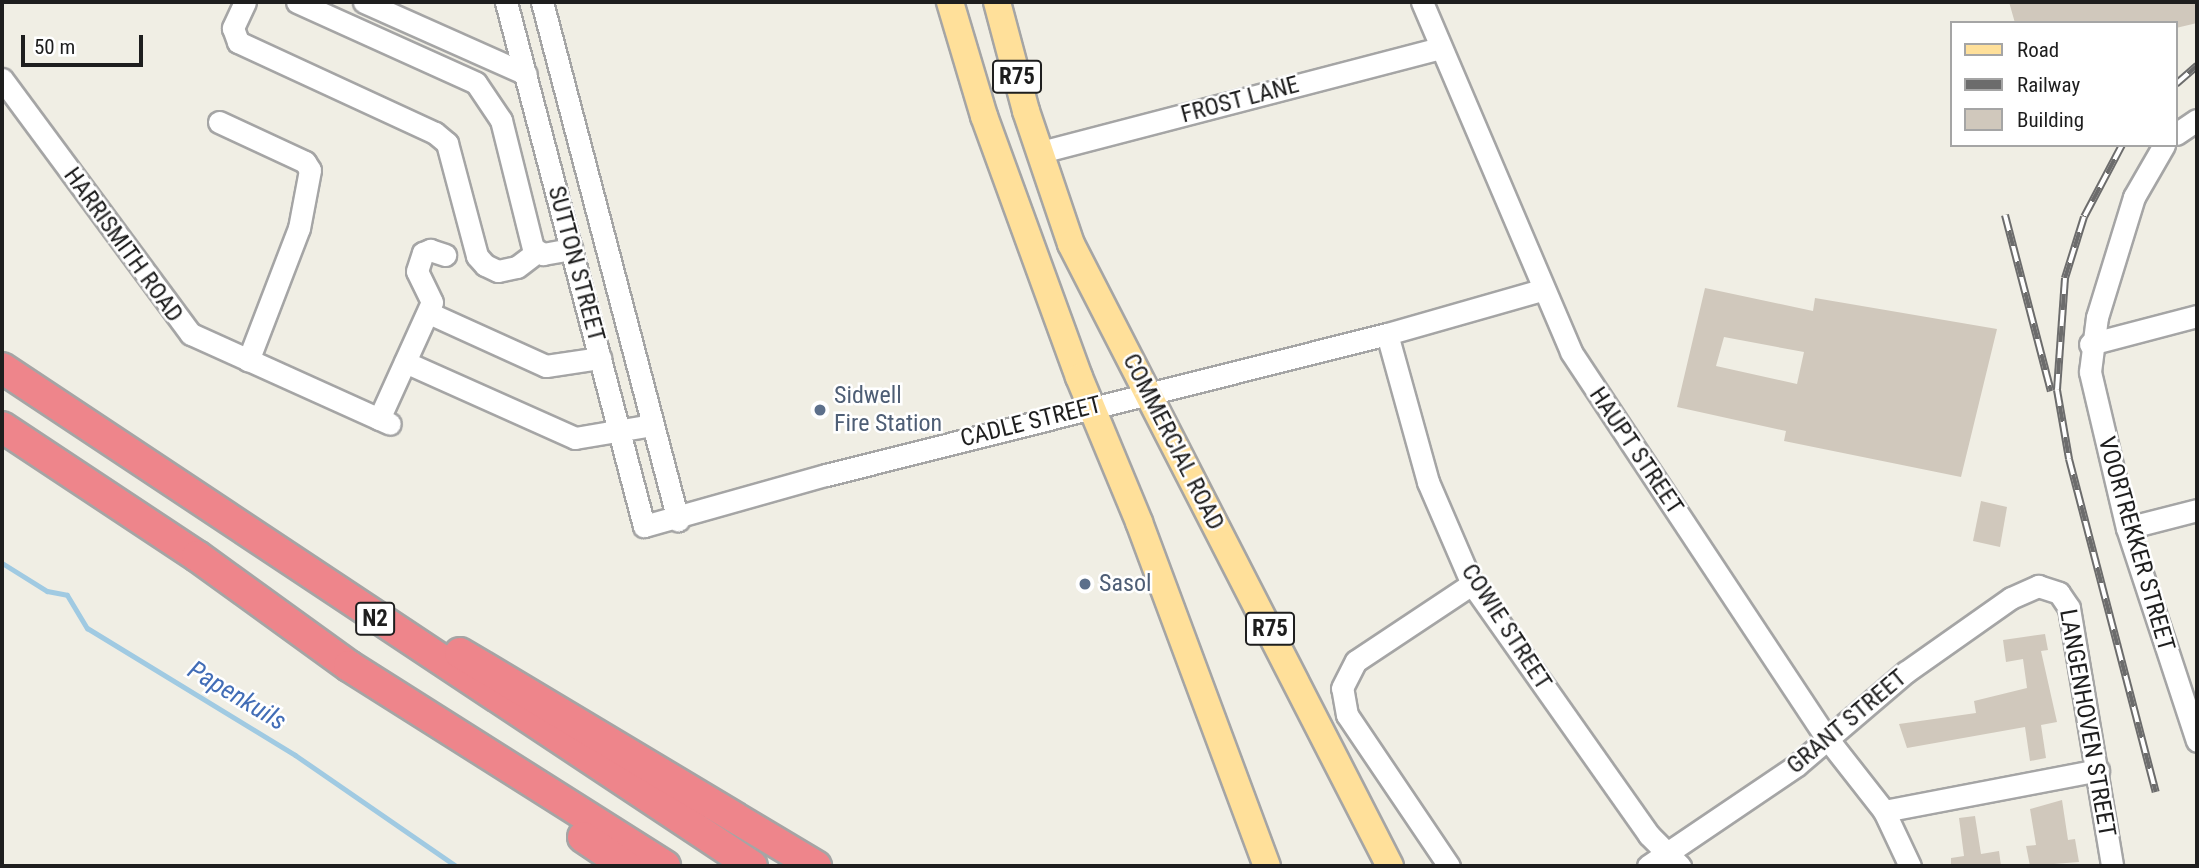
<!DOCTYPE html>
<html>
<head>
<meta charset="utf-8">
<style>
  body { margin:0 }
  #map { position:relative; width:2199px; height:868px; overflow:hidden; background:#f0eee4; font-family:"Roboto Condensed",sans-serif }
  div>[style] { position:absolute }
  .stream>* { height:5px; margin:-2.5px; padding:0 2.5px; transform-origin:2.5px; border-radius:2.5px; background:#a0cae2 }
  .building>* { inset:0; background:#d0c8bc }
  .roads { filter:drop-shadow(2px 0 #a5a5a5) drop-shadow(-2px 0 #a5a5a5) drop-shadow(0 2px #a5a5a5) drop-shadow(0 -2px #a5a5a5) }
  .minor>* { height:21px; margin:-10.5px; padding:0 10.5px; transform-origin:10.5px; border-radius:10.5px; background:#fff }
  .major>* { height:26px; margin:-13px; padding:0 13px; transform-origin:13px; border-radius:13px; background:#ffe09a }
  .highway>* { height:30px; margin:-15px; padding:0 15px; transform-origin:15px; border-radius:15px; background:#ee858b }
  .rail>* { height:8px; margin-top:-4px; transform-origin:0; background:repeating-linear-gradient(90deg,#fff 0 16px,#6c6c6c 0 32px); box-sizing:border-box; border-block:2px solid #6c6c6c }
  .dots>* { width:19px; height:19px; translate:-50% -50%; box-sizing:border-box; border:4px solid #fff; border-radius:50% }
  span { translate:-50% -50%; white-space:nowrap; text-align:center; line-height:1.15; -webkit-text-stroke:5px #fff; paint-order:stroke }
  .shield-label span { padding:2px 5px; background:#fff; border:2px solid; border-radius:5px; -webkit-text-stroke-width:0 }
  .shield-label { font-size:23px; color:#1e1e1e; font-weight:700 }
  .street-label { font-size:24px; color:#1e1e1e }
  .service-label { font-size:24px; color:#4e5e75 }
  .left { translate:0 -50%; text-align:left }
  .water-label { font-size:26px; color:#426db6; font-style:italic }
  .frame { position:absolute; inset:0; border:4px solid #1e1e1e; pointer-events:none }
  .legend { position:absolute; left:1950px; top:21px; width:228px; height:126px; box-sizing:border-box; background:#fff; border:2px solid #a5a5a5; margin:0; padding:9px 12px; list-style:none; font-size:21px; color:#1e1e1e }
  .legend li { display:flex; align-items:center; gap:14px; height:35px }
  .legend b { width:35px; border:2px solid #a5a5a5 }
  .scale { position:absolute; left:21px; top:35px; width:122px; height:32px; box-sizing:border-box; border:4px solid #1e1e1e; border-top:0; padding-left:9px; font-size:21px; line-height:24px; white-space:nowrap; color:#1e1e1e; -webkit-text-stroke:5px #fff; paint-order:stroke }
</style>
</head>
<body>
<div id="map">
  <div class="stream">
    <i style="left:2px;top:563px;width:53px;rotate:31.9deg"></i>
    <i style="left:47px;top:591px;width:20px;rotate:11deg"></i>
    <i style="left:67px;top:595px;width:39px;rotate:59deg"></i>
    <i style="left:87px;top:628px;width:244px;rotate:31.4deg"></i>
    <i style="left:295px;top:755px;width:196px;rotate:34.6deg"></i>
  </div>
  <div class="building">
    <i style="clip-path:polygon(2009px 2px,2197px 2px,2197px 23px,2176px 28px,2176px 23px,2015px 23px)"></i>
    <i style="clip-path:polygon(evenodd,1705px 288px,1813px 311px,1815px 298px,1997px 329px,1961px 477px,1784px 441px,1786px 431px,1677px 407px,1705px 288px,1724px 337px,1804px 352px,1797px 384px,1716px 366px,1724px 337px)"></i>
    <i style="clip-path:polygon(1981px 501px,2007px 507px,2000px 547px,1973px 541px)"></i>
    <i style="clip-path:polygon(2045px 634px,2048px 650px,2041px 651px,2057px 722px,2041px 725px,2046px 758px,2030px 761px,2025px 727px,1907px 748px,1899px 724px,1976px 713px,1974px 701px,2027px 688px,2023px 659px,2006px 662px,2003px 640px)"></i>
    <i style="clip-path:polygon(2062px 800px,2068px 840px,2075px 839px,2079px 862px,2030px 866px,2026px 846px,2036px 845px,2030px 809px)"></i>
    <i style="clip-path:polygon(1975px 816px,1981px 854px,1999px 851px,2001px 866px,1951px 866px,1951px 858px,1964px 856px,1959px 818px)"></i>
  </div>
  <div class="roads">
    <div class="minor">
      <i style="left:245px;top:2px;width:29px;rotate:115deg"></i>
      <i style="left:233px;top:28px;width:15px;rotate:70deg"></i>
      <i style="left:238px;top:42px;width:217px;rotate:24.8deg"></i>
      <i style="left:435px;top:133px;width:16px;rotate:40deg"></i>
      <i style="left:447px;top:143px;width:117px;rotate:75.1deg"></i>
      <i style="left:477px;top:256px;width:12px;rotate:48deg"></i>
      <i style="left:485px;top:265px;width:14px;rotate:25deg"></i>
      <i style="left:498px;top:271px;width:19px;rotate:-12deg"></i>
      <i style="left:517px;top:267px;width:25px;rotate:-37deg"></i>
      <i style="left:297px;top:2px;width:196px;rotate:24.3deg"></i>
      <i style="left:476px;top:83px;width:45px;rotate:56deg"></i>
      <i style="left:501px;top:120px;width:132px;rotate:76deg"></i>
      <i style="left:533px;top:248px;width:12px;rotate:31deg"></i>
      <i style="left:543px;top:254px;width:29px;rotate:-10deg"></i>
      <i style="left:364px;top:2px;width:177px;rotate:24deg"></i>
      <i style="left:506px;top:2px;width:542px;rotate:75.25deg"></i>
      <i style="left:644px;top:526px;width:189px;rotate:-15.7deg"></i>
      <i style="left:826px;top:475px;width:578px;rotate:-14.11deg"></i>
      <i style="left:1387px;top:334px;width:160px;rotate:-15.9deg"></i>
      <i style="left:542px;top:2px;width:536px;rotate:75.29deg"></i>
      <i style="left:1422px;top:2px;width:380px;rotate:66.9deg"></i>
      <i style="left:1571px;top:352px;width:462px;rotate:56.5deg"></i>
      <i style="left:1826px;top:737px;width:94px;rotate:51.9deg"></i>
      <i style="left:1884px;top:811px;width:61px;rotate:64.7deg"></i>
      <i style="left:2px;top:79px;width:317px;rotate:53.5deg"></i>
      <i style="left:191px;top:334px;width:218px;rotate:24.3deg"></i>
      <i style="left:219px;top:122px;width:95px;rotate:24.9deg"></i>
      <i style="left:305px;top:162px;width:9px;rotate:58deg"></i>
      <i style="left:310px;top:170px;width:59px;rotate:100.7deg"></i>
      <i style="left:299px;top:228px;width:142px;rotate:111deg"></i>
      <i style="left:2176px;top:134px;width:25px;rotate:-34deg"></i>
      <i style="left:2164px;top:145px;width:60px;rotate:120deg"></i>
      <i style="left:2134px;top:197px;width:126px;rotate:107.1deg"></i>
      <i style="left:2097px;top:317px;width:55px;rotate:97.3deg"></i>
      <i style="left:2090px;top:372px;width:160px;rotate:76.7deg"></i>
      <i style="left:2127px;top:528px;width:224px;rotate:71.8deg"></i>
      <i style="left:1041px;top:152px;width:412px;rotate:-14.6deg"></i>
      <i style="left:429px;top:313px;width:128px;rotate:24.4deg"></i>
      <i style="left:546px;top:366px;width:55px;rotate:-8.4deg"></i>
      <i style="left:1387px;top:334px;width:154px;rotate:74.5deg"></i>
      <i style="left:1428px;top:482px;width:111px;rotate:66.7deg"></i>
      <i style="left:1472px;top:584px;width:307px;rotate:54.8deg"></i>
      <i style="left:1649px;top:835px;width:44px;rotate:45deg"></i>
      <i style="left:2090px;top:344px;width:111px;rotate:-14.7deg"></i>
      <i style="left:405px;top:362px;width:186px;rotate:24.1deg"></i>
      <i style="left:575px;top:438px;width:79px;rotate:-9.5deg"></i>
      <i style="left:379px;top:419px;width:128px;rotate:-65.6deg"></i>
      <i style="left:432px;top:302px;width:34px;rotate:-116deg"></i>
      <i style="left:417px;top:271px;width:19px;rotate:-72deg"></i>
      <i style="left:423px;top:253px;width:8px;rotate:-23deg"></i>
      <i style="left:430px;top:250px;width:16px;rotate:18deg"></i>
      <i style="left:2127px;top:528px;width:72px;rotate:-14.4deg"></i>
      <i style="left:1884px;top:811px;width:218px;rotate:-10.8deg"></i>
      <i style="left:1449px;top:866px;width:182px;rotate:-124deg"></i>
      <i style="left:1347px;top:715px;width:27px;rotate:-100deg"></i>
      <i style="left:1342px;top:688px;width:30px;rotate:-63deg"></i>
      <i style="left:1356px;top:661px;width:139px;rotate:-33.6deg"></i>
      <i style="left:1648px;top:866px;width:180px;rotate:-34.1deg"></i>
      <i style="left:1797px;top:765px;width:143px;rotate:-40.5deg"></i>
      <i style="left:1906px;top:672px;width:128px;rotate:-35.2deg"></i>
      <i style="left:2011px;top:598px;width:30px;rotate:-24deg"></i>
      <i style="left:2038px;top:586px;width:22px;rotate:18deg"></i>
      <i style="left:2059px;top:593px;width:18px;rotate:56deg"></i>
      <i style="left:2069px;top:608px;width:262px;rotate:80.5deg"></i>
    </div>
    <div class="major">
      <i style="left:950px;top:2px;width:119px;rotate:73.4deg"></i>
      <i style="left:984px;top:116px;width:278px;rotate:70deg"></i>
      <i style="left:1079px;top:377px;width:157px;rotate:67.5deg"></i>
      <i style="left:1139px;top:522px;width:367px;rotate:69.6deg"></i>
      <i style="left:997px;top:2px;width:113px;rotate:75.1deg"></i>
      <i style="left:1026px;top:111px;width:140px;rotate:71.3deg"></i>
      <i style="left:1071px;top:244px;width:699px;rotate:62.85deg"></i>
    </div>
    <div class="highway">
      <i style="left:2px;top:368px;width:900px;rotate:33.58deg"></i>
      <i style="left:2px;top:427px;width:234px;rotate:33.5deg"></i>
      <i style="left:197px;top:556px;width:188px;rotate:35.9deg"></i>
      <i style="left:349px;top:666px;width:374px;rotate:32.3deg"></i>
      <i style="left:460px;top:653px;width:415px;rotate:30.9deg"></i>
      <i style="left:583px;top:837px;width:52px;rotate:34deg"></i>
    </div>
  </div>
  <div class="rail">
    <i style="left:2176px;top:84px;width:28px;rotate:-41deg"></i>
    <i style="left:2122px;top:145px;width:81px;rotate:117.8deg"></i>
    <i style="left:2084px;top:217px;width:64px;rotate:107.3deg"></i>
    <i style="left:2065px;top:278px;width:112px;rotate:94.1deg"></i>
    <i style="left:2057px;top:390px;width:70px;rotate:80.1deg"></i>
    <i style="left:2069px;top:459px;width:344px;rotate:75.4deg"></i>
    <i style="left:2005px;top:215px;width:182px;rotate:75.4deg"></i>
  </div>
  <div class="dots">
    <i style="left:820px;top:410px;background:#5c6f8a"></i>
    <i style="left:1085px;top:584px;background:#5c6f8a"></i>
  </div>
  <div class="shield-label">
    <span style="left:1017px;top:77px">R75</span>
    <span style="left:375px;top:619px">N2</span>
    <span style="left:1270px;top:629px">R75</span>
  </div>
  <div class="street-label">
    <span style="left:1240px;top:100px;rotate:-15deg">FROST LANE</span>
    <span style="left:123px;top:245px;rotate:54deg">HARRISMITH ROAD</span>
    <span style="left:576px;top:264px;rotate:75deg">SUTTON STREET</span>
    <span style="left:1031px;top:422px;rotate:-14deg">CADLE STREET</span>
    <span style="left:1173px;top:442px;rotate:63deg">COMMERCIAL ROAD</span>
    <span style="left:1636px;top:451px;rotate:56deg">HAUPT STREET</span>
    <span style="left:2136px;top:544px;rotate:74deg">VOORTREKKER STREET</span>
    <span style="left:1506px;top:627px;rotate:57deg">COWIE STREET</span>
    <span style="left:1847px;top:722px;rotate:-40deg">GRANT STREET</span>
    <span style="left:2087px;top:723px;rotate:80deg">LANGENHOVEN STREET</span>
  </div>
  <div class="service-label">
    <span class="left" style="left:834px;top:410px">Sidwell<br>Fire Station</span>
    <span class="left" style="left:1099px;top:584px">Sasol</span>
  </div>
  <div class="water-label">
    <span style="left:237px;top:696px;rotate:31deg">Papenkuils</span>
  </div>
  <div class="frame"></div>
  <ul class="legend">
  <li><b style="height:9px;background:#ffe09a"></b>Road</li>
  <li><b style="height:9px;background:#6c6c6c"></b>Railway</li>
  <li><b style="height:19px;background:#d0c8bc"></b>Building</li>
  </ul>
  <div class="scale">50 m</div>
</div>
</body>
</html>
